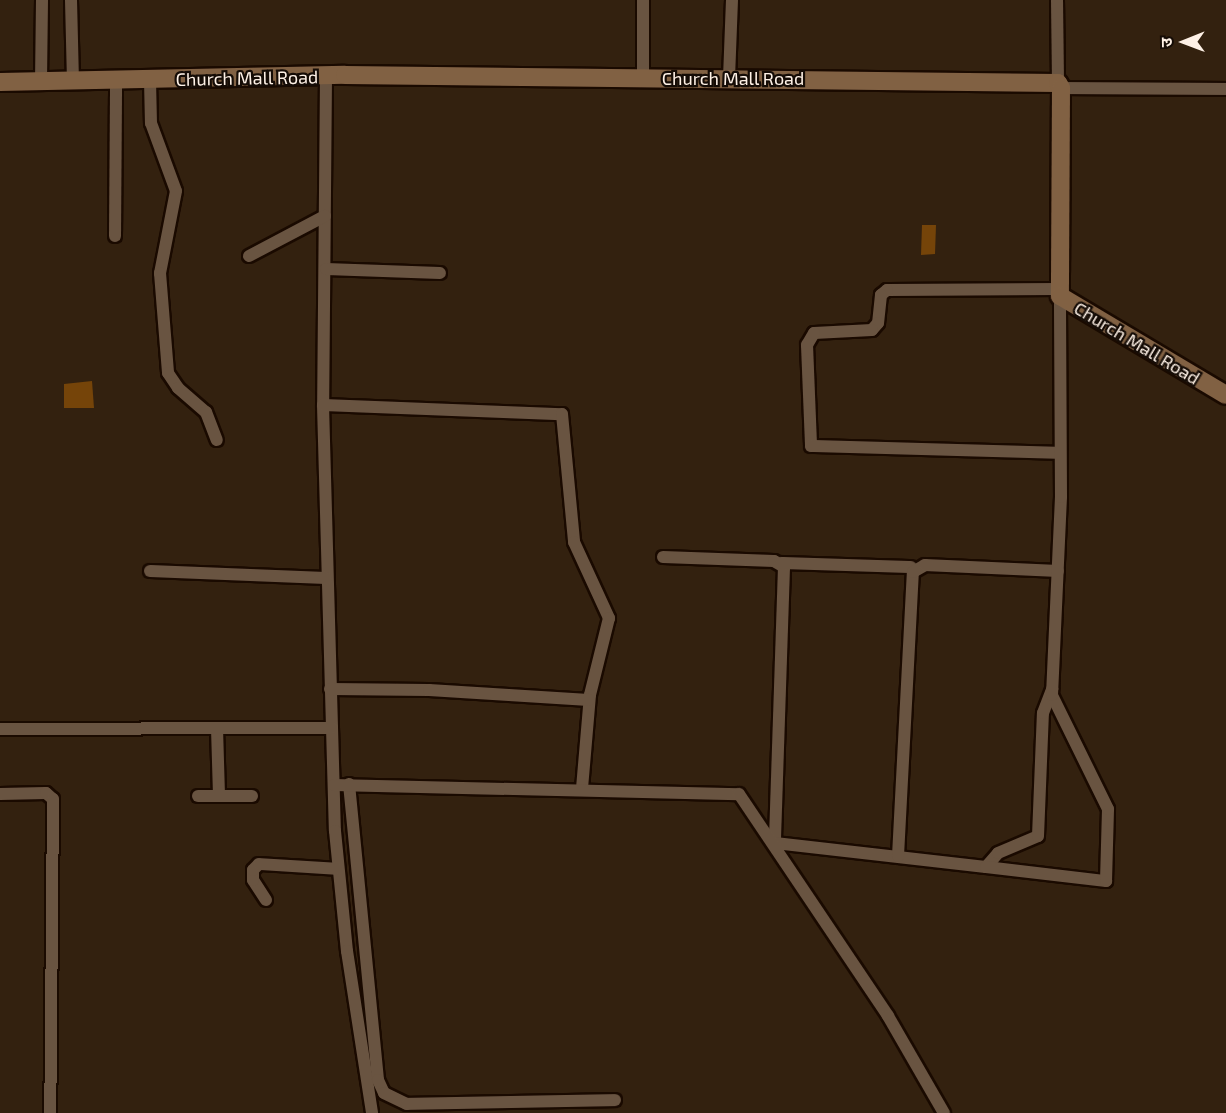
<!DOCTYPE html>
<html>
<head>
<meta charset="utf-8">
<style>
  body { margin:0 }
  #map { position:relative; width:1226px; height:1113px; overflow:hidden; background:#33210f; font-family:"Exo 2","Noto Sans Devanagari",sans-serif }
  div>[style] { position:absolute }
  .water>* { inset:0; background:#754409 }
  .roads { filter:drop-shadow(2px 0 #1a0a00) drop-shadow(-2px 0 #1a0a00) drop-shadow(0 2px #1a0a00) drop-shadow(0 -2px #1a0a00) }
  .street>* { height:12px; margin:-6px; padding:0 6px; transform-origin:6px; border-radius:6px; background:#695441 }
  .secondary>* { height:18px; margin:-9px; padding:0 9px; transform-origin:9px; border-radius:9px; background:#816143 }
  span { translate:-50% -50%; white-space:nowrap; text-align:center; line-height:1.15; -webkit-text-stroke:4.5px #150c06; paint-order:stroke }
  .street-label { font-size:18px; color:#fef1e6 }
  .north { position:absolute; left:1154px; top:12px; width:60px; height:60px; -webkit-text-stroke:4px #150c06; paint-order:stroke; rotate:269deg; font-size:16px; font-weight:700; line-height:24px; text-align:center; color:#fef1e6 }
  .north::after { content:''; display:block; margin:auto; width:21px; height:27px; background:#fef1e6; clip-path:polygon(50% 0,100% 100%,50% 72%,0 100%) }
</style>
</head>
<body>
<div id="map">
  <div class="water">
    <i style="clip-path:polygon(922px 225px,936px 225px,935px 254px,921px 255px)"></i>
    <i style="clip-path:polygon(92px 381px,94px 408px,64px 408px,64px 384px)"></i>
  </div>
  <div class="roads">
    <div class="street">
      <i style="left:71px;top:0;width:82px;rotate:88.6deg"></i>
      <i style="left:1057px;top:0;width:83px;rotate:89.3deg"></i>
      <i style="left:326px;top:77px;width:328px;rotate:90.5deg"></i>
      <i style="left:323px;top:405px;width:426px;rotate:88.4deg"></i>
      <i style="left:335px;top:831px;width:121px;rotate:84.3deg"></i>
      <i style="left:347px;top:951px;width:164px;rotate:81.2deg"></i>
      <i style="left:643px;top:78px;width:78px;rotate:-90deg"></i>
      <i style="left:729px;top:78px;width:78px;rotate:-87.8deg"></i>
      <i style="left:150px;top:80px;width:43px;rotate:88.7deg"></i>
      <i style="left:151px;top:123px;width:72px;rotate:69.8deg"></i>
      <i style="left:176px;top:191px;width:84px;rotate:101deg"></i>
      <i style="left:160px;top:273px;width:100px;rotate:85.4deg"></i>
      <i style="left:168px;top:373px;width:18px;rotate:56deg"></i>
      <i style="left:178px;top:388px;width:37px;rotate:41deg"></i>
      <i style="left:206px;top:412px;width:30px;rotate:69deg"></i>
      <i style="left:41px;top:82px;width:82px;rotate:-89.3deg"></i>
      <i style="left:1061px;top:88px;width:165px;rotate:0.3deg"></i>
      <i style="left:115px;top:236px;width:156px;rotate:-89.6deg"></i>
      <i style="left:249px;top:256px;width:86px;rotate:-27.8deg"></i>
      <i style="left:326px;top:269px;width:114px;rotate:2deg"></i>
      <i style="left:1059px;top:289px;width:172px;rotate:179.7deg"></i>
      <i style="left:887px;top:290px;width:8px;rotate:140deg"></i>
      <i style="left:881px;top:295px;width:28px;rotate:96deg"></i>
      <i style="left:878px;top:323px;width:9px;rotate:131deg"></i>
      <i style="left:872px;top:330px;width:58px;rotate:177deg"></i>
      <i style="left:814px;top:333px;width:14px;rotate:120deg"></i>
      <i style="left:807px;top:345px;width:101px;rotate:87.7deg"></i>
      <i style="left:811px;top:446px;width:248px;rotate:1.6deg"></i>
      <i style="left:323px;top:405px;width:239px;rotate:2.2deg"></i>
      <i style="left:562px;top:414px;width:129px;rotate:84.6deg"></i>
      <i style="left:574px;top:542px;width:84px;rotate:65.3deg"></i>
      <i style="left:609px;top:618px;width:79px;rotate:103.9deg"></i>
      <i style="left:590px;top:695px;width:93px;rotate:94.9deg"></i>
      <i style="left:663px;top:557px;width:111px;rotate:2.1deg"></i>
      <i style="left:774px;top:561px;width:12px;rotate:31deg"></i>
      <i style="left:784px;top:567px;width:276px;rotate:91.9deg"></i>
      <i style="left:775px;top:843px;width:212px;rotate:6.5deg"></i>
      <i style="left:986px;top:867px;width:18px;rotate:-49deg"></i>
      <i style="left:998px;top:853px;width:43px;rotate:-23deg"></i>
      <i style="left:1038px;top:836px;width:123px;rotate:-87.7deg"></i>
      <i style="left:1043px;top:713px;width:26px;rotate:-69deg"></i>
      <i style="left:781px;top:563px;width:130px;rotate:1.8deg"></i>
      <i style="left:150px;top:571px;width:176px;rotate:2.3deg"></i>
      <i style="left:330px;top:689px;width:99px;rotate:0.6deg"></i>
      <i style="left:429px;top:690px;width:160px;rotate:3.6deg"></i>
      <i style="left:217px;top:728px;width:68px;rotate:88.3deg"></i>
      <i style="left:0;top:729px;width:332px;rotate:-0.2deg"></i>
      <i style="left:349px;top:784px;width:297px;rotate:84.4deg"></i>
      <i style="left:378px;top:1080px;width:14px;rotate:65deg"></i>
      <i style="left:384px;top:1093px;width:25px;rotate:26deg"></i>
      <i style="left:407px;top:1104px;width:208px;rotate:-1.1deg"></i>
      <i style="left:334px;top:785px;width:405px;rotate:1.3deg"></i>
      <i style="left:739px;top:794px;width:267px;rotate:56.1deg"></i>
      <i style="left:888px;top:1016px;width:112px;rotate:60deg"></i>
      <i style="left:0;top:794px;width:46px;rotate:-1.2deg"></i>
      <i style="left:46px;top:793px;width:9px;rotate:41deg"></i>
      <i style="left:53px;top:799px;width:314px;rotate:90.5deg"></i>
      <i style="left:198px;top:796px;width:54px"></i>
      <i style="left:898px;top:856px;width:284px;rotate:-87deg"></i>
      <i style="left:913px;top:572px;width:14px;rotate:-30deg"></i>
      <i style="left:925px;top:565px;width:133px;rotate:2.6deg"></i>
      <i style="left:986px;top:867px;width:121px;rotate:6.7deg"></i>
      <i style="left:1106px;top:881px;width:72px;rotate:-88.4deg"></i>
      <i style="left:1108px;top:809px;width:127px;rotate:-116.2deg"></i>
      <i style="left:1052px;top:695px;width:198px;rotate:-87.4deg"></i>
      <i style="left:1061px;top:497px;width:201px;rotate:-90.3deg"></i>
      <i style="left:266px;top:900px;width:24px;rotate:-123deg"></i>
      <i style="left:253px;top:880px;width:10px;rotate:-90deg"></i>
      <i style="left:253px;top:870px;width:8px;rotate:-45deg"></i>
      <i style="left:259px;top:864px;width:79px;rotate:3.6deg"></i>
    </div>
    <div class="secondary">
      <i style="left:0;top:82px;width:345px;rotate:-1.2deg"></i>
      <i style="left:345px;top:75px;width:713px;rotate:0.64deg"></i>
      <i style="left:1058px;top:83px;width:6px;rotate:59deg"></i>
      <i style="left:1061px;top:88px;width:208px;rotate:90.3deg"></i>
      <i style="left:1060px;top:296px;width:193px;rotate:30.8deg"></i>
    </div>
  </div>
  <div class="street-label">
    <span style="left:247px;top:78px;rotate:-1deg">Church Mall Road</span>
    <span style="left:733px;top:78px">Church Mall Road</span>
    <span style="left:1137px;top:343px;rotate:31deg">Church Mall Road</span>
  </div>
  <div class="north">उ</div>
</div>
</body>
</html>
